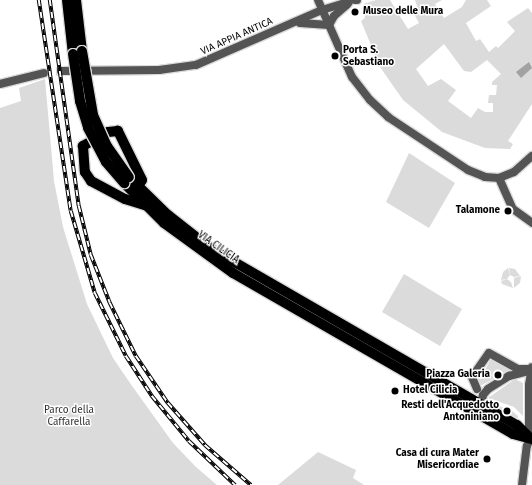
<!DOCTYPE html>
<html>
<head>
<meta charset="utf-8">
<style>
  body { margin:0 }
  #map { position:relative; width:532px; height:485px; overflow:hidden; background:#fff; font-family:"Fira Sans",sans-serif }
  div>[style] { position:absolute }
  .green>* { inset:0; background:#dbdbdb }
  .water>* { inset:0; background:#a2a2a2 }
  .minor-tunnel>* { height:8px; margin-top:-4px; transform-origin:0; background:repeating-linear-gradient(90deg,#d9d9d9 0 8px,transparent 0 12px) }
  .roads { filter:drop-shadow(1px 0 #dbdbdb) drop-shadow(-1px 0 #dbdbdb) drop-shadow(0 1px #dbdbdb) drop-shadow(0 -1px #dbdbdb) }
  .minor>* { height:8px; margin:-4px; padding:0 4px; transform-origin:4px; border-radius:4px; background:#545454 }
  .major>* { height:10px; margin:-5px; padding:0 5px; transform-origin:5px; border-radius:5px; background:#000 }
  .rail>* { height:3.5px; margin-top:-1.75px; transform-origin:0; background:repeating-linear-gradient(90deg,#fff 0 6px,#000 0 12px); box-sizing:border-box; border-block:1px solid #000 }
  .bridges { filter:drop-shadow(1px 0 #dbdbdb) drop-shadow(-1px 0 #dbdbdb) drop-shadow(0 1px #dbdbdb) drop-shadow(0 -1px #dbdbdb) }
  .major-bridge>* { height:10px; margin:-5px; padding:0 5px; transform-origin:5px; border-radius:5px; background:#000 }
  .dots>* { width:11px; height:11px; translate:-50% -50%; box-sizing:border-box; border:2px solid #fff; border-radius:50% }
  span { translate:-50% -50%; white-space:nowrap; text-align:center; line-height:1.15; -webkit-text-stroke:3px #fff; paint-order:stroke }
  .poi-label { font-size:10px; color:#000; font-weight:700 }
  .left { translate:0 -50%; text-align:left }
  .right { translate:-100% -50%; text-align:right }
  .street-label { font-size:10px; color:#000 }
  .park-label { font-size:10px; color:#323232 }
</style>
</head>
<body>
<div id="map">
  <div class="green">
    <i style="clip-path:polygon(evenodd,376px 0,390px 0,408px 29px,419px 23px,413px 12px,418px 9px,415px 0,442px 0,435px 4px,444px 18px,462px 7px,466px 0,487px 0,491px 6px,466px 23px,476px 41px,480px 39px,489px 52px,496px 46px,498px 48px,515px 31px,507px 22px,528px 8px,532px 13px,532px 104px,508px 141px,513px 144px,510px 149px,485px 148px,442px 132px,403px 100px,380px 67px,361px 21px,365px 18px,363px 4px,376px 0,444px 44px,464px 71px,471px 72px,487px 60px,501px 74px,492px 82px,492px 85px,497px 85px,496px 95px,489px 95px,488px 103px,493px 103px,493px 112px,485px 112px,478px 108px,471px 118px,448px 101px,456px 90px,441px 79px,428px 86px,416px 69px,444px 44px)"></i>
    <i style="clip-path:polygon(45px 79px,54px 181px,63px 227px,87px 304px,113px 358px,130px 383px,173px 443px,196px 467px,217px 485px,0 485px,0 108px,21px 101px,19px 88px)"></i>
    <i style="clip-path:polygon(409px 153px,455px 183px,429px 228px,386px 202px)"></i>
    <i style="clip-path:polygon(508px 268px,510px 275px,507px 279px,501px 280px,503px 272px)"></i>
    <i style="clip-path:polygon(509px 268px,515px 269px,520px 276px,514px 277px,510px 275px)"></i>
    <i style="clip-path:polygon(404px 274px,462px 309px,440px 346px,382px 312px)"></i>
    <i style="clip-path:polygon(521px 276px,520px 283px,514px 288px,514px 278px)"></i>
    <i style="clip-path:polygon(507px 279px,511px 282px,513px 288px,502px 284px,501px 281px)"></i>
    <i style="clip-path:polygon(488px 356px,511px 370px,480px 386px,476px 377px,480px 379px,490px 361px,486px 359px)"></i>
    <i style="clip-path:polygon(515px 379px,523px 383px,523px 416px,514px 407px,488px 398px)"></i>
    <i style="clip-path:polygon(489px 403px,511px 410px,518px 416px,517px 421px)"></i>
    <i style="clip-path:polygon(318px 452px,356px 470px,353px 478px,364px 485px,278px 485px)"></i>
  </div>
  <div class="water">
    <i style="clip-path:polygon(529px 62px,532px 68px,521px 78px,516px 72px)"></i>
  </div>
  <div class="minor-tunnel">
    <i style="left:44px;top:73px;width:17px;rotate:-7deg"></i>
  </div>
  <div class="roads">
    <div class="minor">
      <i style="left:318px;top:0;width:84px;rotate:66.2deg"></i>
      <i style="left:352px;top:77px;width:29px;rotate:52deg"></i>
      <i style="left:370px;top:100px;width:25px;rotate:43deg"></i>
      <i style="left:388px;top:117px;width:96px;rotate:33.5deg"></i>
      <i style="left:468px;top:170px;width:18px;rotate:22deg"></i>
      <i style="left:485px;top:177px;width:14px;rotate:4deg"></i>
      <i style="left:499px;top:178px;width:16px;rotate:-22deg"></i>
      <i style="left:514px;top:172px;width:24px;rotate:-42deg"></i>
      <i style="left:355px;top:0;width:2px"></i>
      <i style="left:300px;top:23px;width:29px;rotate:4deg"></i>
      <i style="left:329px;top:25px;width:10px;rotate:-61deg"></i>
      <i style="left:334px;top:16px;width:18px;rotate:-41deg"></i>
      <i style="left:61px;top:71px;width:98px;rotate:-0.6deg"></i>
      <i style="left:159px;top:70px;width:37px;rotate:-8deg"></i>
      <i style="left:196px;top:65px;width:137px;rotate:-23.6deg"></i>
      <i style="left:322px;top:10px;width:28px;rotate:-17deg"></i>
      <i style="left:0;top:84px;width:45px;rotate:-14deg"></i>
      <i style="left:499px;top:178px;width:34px;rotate:66deg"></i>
      <i style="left:513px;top:209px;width:24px;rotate:36deg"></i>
      <i style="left:477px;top:389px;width:13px;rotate:-113deg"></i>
      <i style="left:472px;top:377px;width:29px;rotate:-55deg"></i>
      <i style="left:489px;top:353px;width:33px;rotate:29deg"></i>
      <i style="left:518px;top:369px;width:13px"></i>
      <i style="left:480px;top:408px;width:13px;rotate:-77deg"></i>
      <i style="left:483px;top:395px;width:8px;rotate:-50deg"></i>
      <i style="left:488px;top:389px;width:25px;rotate:-32deg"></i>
      <i style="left:509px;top:376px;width:16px;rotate:-14deg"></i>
      <i style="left:529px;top:437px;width:52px;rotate:-90deg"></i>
      <i style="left:529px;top:385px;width:18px;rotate:-81deg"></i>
      <i style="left:522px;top:485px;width:39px;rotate:-83deg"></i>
      <i style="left:527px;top:446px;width:13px;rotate:-67deg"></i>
    </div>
    <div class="major">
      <i style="left:67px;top:0;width:54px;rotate:83.7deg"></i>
      <i style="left:76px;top:0;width:51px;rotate:83.3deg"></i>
      <i style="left:129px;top:177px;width:54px;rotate:44.3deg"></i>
      <i style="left:168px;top:215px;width:53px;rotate:38.2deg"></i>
      <i style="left:210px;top:248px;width:354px;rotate:30deg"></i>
      <i style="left:517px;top:425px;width:17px;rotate:45deg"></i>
      <i style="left:124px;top:183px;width:57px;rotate:45deg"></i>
      <i style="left:164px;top:223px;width:85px;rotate:35.9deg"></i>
      <i style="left:233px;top:273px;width:323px;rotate:29.9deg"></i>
      <i style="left:513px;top:434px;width:20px;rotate:15deg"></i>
      <i style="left:138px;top:186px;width:7px;rotate:-56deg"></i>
      <i style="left:142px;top:180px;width:55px;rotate:-116.1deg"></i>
      <i style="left:118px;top:131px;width:10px;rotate:174deg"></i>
      <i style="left:108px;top:132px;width:29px;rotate:151deg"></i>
      <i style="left:83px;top:146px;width:26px;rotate:86deg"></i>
      <i style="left:85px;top:172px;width:11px;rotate:56deg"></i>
      <i style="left:91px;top:181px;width:38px;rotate:28deg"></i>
      <i style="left:125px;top:199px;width:21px;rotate:17deg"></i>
    </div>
  </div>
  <div class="rail">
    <i style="left:39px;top:0;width:213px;rotate:81.4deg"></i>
    <i style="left:71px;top:211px;width:85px;rotate:73.7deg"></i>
    <i style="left:95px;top:293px;width:70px;rotate:63.8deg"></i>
    <i style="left:126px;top:356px;width:48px;rotate:57deg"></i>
    <i style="left:152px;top:396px;width:58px;rotate:50.6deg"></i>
    <i style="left:189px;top:441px;width:64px;rotate:43.7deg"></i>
    <i style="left:50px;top:0;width:208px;rotate:82deg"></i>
    <i style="left:79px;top:206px;width:50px;rotate:76.2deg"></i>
    <i style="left:91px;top:255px;width:52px;rotate:68.4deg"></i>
    <i style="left:110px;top:303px;width:59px;rotate:63.9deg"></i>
    <i style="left:136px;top:356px;width:57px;rotate:55.8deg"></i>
    <i style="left:168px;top:403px;width:56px;rotate:48.6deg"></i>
    <i style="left:205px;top:445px;width:61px;rotate:41deg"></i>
  </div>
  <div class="bridges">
    <div class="major-bridge">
      <i style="left:82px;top:51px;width:65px;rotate:80.2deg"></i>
      <i style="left:93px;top:115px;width:34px;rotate:66deg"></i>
      <i style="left:107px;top:146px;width:38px;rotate:55deg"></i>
      <i style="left:73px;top:54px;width:48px;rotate:81.5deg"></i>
      <i style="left:80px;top:101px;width:28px;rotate:73deg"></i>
      <i style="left:88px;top:128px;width:38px;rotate:62deg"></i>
      <i style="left:106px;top:162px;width:28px;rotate:49deg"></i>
    </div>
  </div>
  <div class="dots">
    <i style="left:355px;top:12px;background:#000"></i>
    <i style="left:335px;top:56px;background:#000"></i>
    <i style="left:508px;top:211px;background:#000"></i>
    <i style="left:498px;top:375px;background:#000"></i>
    <i style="left:395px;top:391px;background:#000"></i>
    <i style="left:507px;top:411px;background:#000"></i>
    <i style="left:487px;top:459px;background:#000"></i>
  </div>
  <div class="poi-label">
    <span class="left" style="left:363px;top:12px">Museo delle Mura</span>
    <span class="left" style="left:343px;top:56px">Porta S.<br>Sebastiano</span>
    <span class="right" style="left:500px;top:211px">Talamone</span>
    <span class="right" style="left:490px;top:375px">Piazza Galeria</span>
    <span class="left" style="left:403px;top:391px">Hotel Cilicia</span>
    <span class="right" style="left:499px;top:411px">Resti dell'Acquedotto<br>Antoniniano</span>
    <span class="right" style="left:479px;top:459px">Casa di cura Mater<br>Misericordiae</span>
  </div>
  <div class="street-label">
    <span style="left:237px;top:37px;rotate:-24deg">VIA APPIA ANTICA</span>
    <span style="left:218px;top:248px;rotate:35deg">VIA CILICIA</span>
  </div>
  <div class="park-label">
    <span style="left:69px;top:416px">Parco della<br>Caffarella</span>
  </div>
</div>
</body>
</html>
